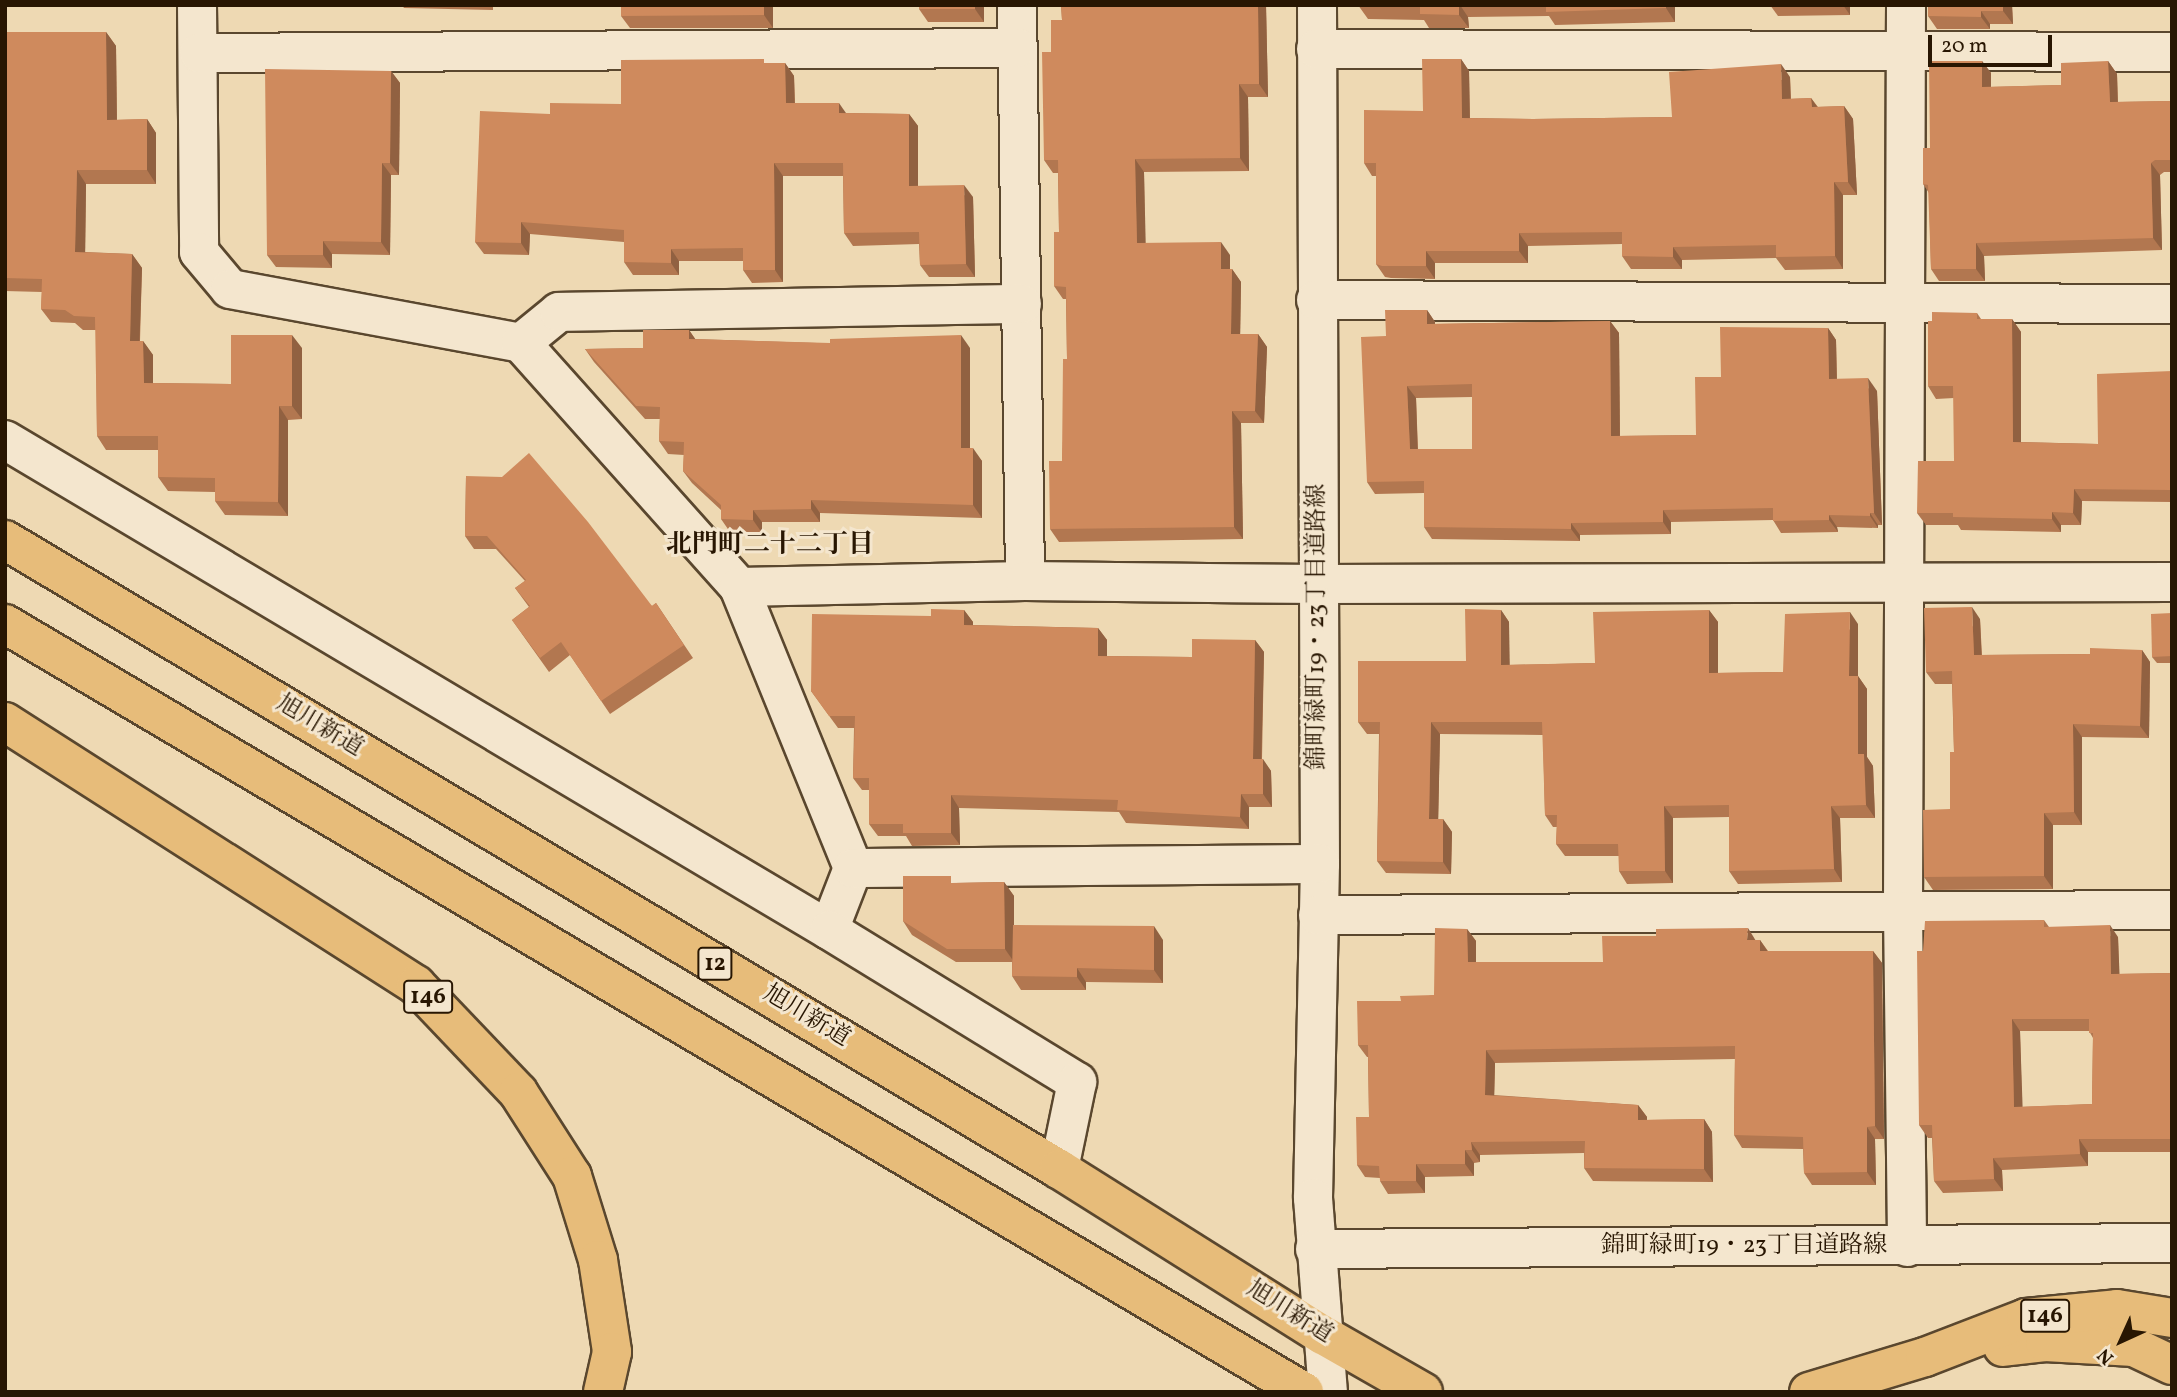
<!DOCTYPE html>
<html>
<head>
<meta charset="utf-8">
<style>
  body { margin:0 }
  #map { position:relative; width:2177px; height:1397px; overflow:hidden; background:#eed9b3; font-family:Vollkorn,"Noto Serif JP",serif }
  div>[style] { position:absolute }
  .roads { filter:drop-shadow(2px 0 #5a472e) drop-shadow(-2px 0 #5a472e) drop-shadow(0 2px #5a472e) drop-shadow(0 -2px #5a472e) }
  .minor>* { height:38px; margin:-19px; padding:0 19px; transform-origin:19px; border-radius:19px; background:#f4e6ce }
  .major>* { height:38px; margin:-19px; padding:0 19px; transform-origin:19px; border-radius:19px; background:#e7bc7a }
  .highway>* { height:38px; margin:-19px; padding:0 19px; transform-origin:19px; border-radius:19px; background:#e7bc7a }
  .wall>* { inset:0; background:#b27750 }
  .shaded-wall>* { inset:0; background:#916141 }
  .building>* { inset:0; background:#cf8a5d }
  span { translate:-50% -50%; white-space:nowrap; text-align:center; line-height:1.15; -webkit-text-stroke:6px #f4e6ce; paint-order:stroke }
  .shield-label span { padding:2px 5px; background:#f4e6ce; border:2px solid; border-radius:5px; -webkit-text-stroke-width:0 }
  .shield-label { font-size:23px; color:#281602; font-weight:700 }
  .street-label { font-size:24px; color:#281602 }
  .neighbourhood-label { font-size:26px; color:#281602; font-weight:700 }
  .frame { position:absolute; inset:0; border:7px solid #281602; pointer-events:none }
  .north { position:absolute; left:2086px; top:1306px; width:70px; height:70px; -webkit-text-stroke:5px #f4e6ce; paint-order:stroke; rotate:225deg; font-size:19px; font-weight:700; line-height:28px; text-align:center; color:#281602 }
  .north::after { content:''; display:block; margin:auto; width:24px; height:32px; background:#281602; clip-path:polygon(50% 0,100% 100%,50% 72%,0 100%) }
  .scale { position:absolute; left:1928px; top:35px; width:124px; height:32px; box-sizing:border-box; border:4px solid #281602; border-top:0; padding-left:9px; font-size:21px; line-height:24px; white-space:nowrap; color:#281602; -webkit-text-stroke:5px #f4e6ce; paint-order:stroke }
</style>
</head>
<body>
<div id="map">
  <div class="roads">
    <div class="minor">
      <i style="left:197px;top:5px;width:247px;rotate:89.5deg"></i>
      <i style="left:199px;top:252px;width:48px;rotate:50deg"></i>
      <i style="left:230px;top:289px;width:296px;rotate:10.5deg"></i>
      <i style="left:521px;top:343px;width:327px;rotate:48.2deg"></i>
      <i style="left:739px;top:587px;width:303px;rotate:67.9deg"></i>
      <i style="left:853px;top:868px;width:66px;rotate:111.2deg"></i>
      <i style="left:1017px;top:5px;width:576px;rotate:89.2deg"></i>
      <i style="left:1317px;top:5px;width:859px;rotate:89.8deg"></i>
      <i style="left:1320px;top:864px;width:334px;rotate:91.2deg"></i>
      <i style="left:1313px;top:1198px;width:195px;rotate:85.6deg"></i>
      <i style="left:1906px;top:5px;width:906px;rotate:90.19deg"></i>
      <i style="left:1903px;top:911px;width:336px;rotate:89.3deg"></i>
      <i style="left:1316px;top:49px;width:856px;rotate:0.2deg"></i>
      <i style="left:199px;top:53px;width:818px;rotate:-0.35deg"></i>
      <i style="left:1316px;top:300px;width:856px;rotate:0.27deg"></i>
      <i style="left:521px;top:343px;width:49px;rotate:-39.2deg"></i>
      <i style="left:559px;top:312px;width:463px;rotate:-1deg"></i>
      <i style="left:5px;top:440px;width:959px;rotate:30.74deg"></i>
      <i style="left:829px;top:930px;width:291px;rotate:31.5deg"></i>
      <i style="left:1077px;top:1082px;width:89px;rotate:101.7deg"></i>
      <i style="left:739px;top:587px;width:286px;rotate:-1.2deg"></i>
      <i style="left:1025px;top:581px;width:293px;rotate:0.6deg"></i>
      <i style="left:1318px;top:584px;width:854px;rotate:-0.13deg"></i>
      <i style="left:853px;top:868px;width:467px;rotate:-0.5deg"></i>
      <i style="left:1318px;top:915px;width:854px;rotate:-0.34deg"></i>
      <i style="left:1315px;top:1249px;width:857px;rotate:-0.4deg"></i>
    </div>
    <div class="major">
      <i style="left:5px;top:722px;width:488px;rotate:32.6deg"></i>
      <i style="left:416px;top:985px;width:148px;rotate:46.4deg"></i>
      <i style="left:518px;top:1092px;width:100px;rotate:57.3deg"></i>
      <i style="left:572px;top:1176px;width:88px;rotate:72.8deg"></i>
      <i style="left:598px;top:1260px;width:93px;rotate:81.3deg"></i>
      <i style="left:612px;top:1352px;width:41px;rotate:102.7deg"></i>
      <i style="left:2003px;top:1347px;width:42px;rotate:-6.8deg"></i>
      <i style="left:2045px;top:1342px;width:89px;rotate:3.2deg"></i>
      <i style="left:2134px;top:1347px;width:42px;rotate:25.3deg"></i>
      <i style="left:1809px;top:1392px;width:121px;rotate:-16.8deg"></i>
      <i style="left:1925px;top:1357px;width:108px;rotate:-21.1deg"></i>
      <i style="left:2026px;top:1318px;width:91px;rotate:-5.6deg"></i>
      <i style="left:2117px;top:1309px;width:56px;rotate:9.3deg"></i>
    </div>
    <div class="highway">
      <i style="left:5px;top:540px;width:1227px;rotate:30.83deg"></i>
      <i style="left:1059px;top:1169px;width:312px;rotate:32.2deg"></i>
      <i style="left:1323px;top:1335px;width:115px;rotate:29.7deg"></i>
      <i style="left:5px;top:624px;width:1509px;rotate:30.59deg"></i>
    </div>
  </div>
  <div class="wall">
    <i style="clip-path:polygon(402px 5px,493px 5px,493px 10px,404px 8px)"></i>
    <i style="clip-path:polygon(621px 5px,773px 5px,773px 28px,630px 28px,621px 16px)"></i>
    <i style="clip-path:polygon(984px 5px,984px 22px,928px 22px,919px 9px)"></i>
    <i style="clip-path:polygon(1061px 5px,1266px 5px,1268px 97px,1248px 97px,1249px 171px,1144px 172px,1145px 243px,1230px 255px,1230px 269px,1232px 269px,1241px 282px,1240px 334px,1258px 334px,1267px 347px,1264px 423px,1241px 423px,1243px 539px,1059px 542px,1050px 529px,1062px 461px,1067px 359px,1066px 299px,1063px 299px,1054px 286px,1059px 232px,1058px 173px,1053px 173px,1044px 160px,1051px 52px,1062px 20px)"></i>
    <i style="clip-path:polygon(1358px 5px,1675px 5px,1675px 22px,1555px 25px,1549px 16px,1468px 17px,1469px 28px,1429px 28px,1424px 20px,1368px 19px)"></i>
    <i style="clip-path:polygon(1770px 5px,1850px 5px,1850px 15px,1778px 16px)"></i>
    <i style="clip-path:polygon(1928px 5px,2012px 5px,2013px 24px,1990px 24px,1990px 29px,1937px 29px,1928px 16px)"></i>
    <i style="clip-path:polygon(5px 31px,6px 32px,106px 32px,116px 46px,117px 120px,147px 119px,156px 133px,156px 184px,86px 184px,85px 252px,132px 254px,142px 268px,140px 341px,143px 341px,153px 355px,153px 383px,231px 384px,302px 348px,302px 419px,288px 420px,288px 516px,225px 515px,215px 501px,215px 492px,168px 491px,158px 477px,158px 450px,106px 450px,97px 436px,96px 330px,83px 330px,75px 323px,51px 322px,41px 309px,42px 292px,5px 291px)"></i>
    <i style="clip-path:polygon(1461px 59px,1469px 71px,1470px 118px,1533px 119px,1672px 117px,1790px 77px,1791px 99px,1811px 98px,1818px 107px,1844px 106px,1853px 119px,1857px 195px,1843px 195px,1843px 269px,1785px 270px,1776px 258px,1682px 260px,1682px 269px,1631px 269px,1622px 256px,1622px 244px,1528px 246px,1528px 263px,1435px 263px,1435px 279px,1391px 278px,1385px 277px,1376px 264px,1376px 176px,1372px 176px,1364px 163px,1423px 111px)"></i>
    <i style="clip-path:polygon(1982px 61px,1991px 73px,1991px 87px,2061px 85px,2108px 61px,2117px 74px,2118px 102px,2172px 101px,2172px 172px,2164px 172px,2160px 175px,2162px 250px,1984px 256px,1985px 281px,1939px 281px,1931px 269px,1929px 193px,1923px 184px,1930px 148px)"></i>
    <i style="clip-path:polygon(767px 63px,785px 63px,794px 76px,795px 103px,846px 113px,909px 114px,918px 126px,918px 186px,973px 197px,975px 277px,929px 277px,920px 265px,919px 244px,853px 246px,844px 233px,843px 176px,783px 176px,783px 282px,752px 283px,743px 270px,743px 261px,679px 261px,679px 275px,633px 275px,624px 262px,624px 242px,530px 234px,529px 255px,484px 254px,475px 242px,550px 114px,621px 104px)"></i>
    <i style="clip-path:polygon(391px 71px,400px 83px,399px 175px,391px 175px,390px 255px,332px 254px,332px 268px,276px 267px,267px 255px)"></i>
    <i style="clip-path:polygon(evenodd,1427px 310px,1435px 322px,1435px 324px,1610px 321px,1619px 333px,1620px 436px,1696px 435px,1721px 377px,1828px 328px,1836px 340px,1837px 379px,1877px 391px,1882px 525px,1878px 525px,1878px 528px,1837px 527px,1838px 532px,1781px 533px,1773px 520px,1671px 522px,1671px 534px,1580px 535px,1580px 541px,1432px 539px,1424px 527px,1424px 493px,1375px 494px,1367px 482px,1386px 336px,1427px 310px,1472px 397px,1472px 449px,1418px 449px,1416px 398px,1472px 397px)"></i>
    <i style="clip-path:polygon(1977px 313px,1981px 319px,2012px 319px,2021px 332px,2021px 442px,2098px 444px,2172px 371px,2172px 502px,2082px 501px,2081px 525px,2061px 525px,2061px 532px,1961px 530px,1958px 525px,1926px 525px,1917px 513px,1954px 461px,1954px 398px,1936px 399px,1928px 386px,1932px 321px)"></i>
    <i style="clip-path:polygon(689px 330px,695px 339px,970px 348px,970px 448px,982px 461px,982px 518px,820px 513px,820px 522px,762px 522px,762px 533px,730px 532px,721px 519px,721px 510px,692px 483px,683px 471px,684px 455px,668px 454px,659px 441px,660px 419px,645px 419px,594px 362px,585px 349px,643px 348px)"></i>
    <i style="clip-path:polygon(466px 476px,652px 606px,656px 603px,693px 658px,610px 714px,570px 655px,549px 672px,512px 620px,529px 607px,515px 588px,525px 581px,496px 549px,474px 549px,465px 536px)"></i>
    <i style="clip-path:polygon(964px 610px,973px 622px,973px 625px,1098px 628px,1107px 640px,1107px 656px,1192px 657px,1255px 640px,1264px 652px,1262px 759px,1271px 771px,1272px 807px,1249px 807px,1249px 829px,1126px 823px,1119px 812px,959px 808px,960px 845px,912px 846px,906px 836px,878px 836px,869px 824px,869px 790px,862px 790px,853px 778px,854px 728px,838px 728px,811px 691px,931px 616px)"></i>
    <i style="clip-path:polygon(1501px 610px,1509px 622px,1509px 665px,1595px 663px,1709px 610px,1718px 622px,1718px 673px,1783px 672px,1858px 624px,1858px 676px,1867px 689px,1867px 757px,1873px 766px,1875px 818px,1840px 818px,1842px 882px,1738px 884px,1729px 871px,1729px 817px,1673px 818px,1673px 883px,1627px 884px,1619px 871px,1619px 856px,1565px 856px,1556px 844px,1557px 827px,1553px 827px,1545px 815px,1543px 735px,1440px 734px,1438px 819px,1443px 819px,1452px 832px,1451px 874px,1386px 873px,1377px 861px,1379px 734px,1367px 734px,1358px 722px,1466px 661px)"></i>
    <i style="clip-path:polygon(2172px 613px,2172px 663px,2157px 663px,2152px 657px)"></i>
    <i style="clip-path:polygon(1980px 619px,1982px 655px,2090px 654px,2142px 650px,2150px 662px,2149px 738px,2082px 737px,2082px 825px,2053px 825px,2053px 889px,1933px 890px,1924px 877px,1950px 809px,1954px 752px,1952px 684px,1935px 684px,1926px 672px)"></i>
    <i style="clip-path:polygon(1004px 882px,1014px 896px,1014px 925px,1163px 940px,1163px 983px,1086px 982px,1086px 990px,1021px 990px,1012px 976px,1012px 962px,956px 962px,912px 935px,903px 921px,955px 883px)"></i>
    <i style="clip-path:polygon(evenodd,2044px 920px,2049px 927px,2118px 937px,2119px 974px,2172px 973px,2172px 1152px,2088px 1152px,2088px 1166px,2002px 1170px,2003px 1191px,1943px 1193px,1934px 1181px,1932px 1138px,1928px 1138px,1919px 1125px,2044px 920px,2020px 1031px,2089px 1031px,2093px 1038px,2092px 1104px,2022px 1107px,2020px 1031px)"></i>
    <i style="clip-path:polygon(1467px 929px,1476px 941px,1476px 962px,1603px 962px,1760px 940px,1768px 951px,1873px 951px,1882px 963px,1884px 1139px,1875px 1139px,1876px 1185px,1812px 1185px,1804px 1173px,1803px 1149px,1742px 1148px,1734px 1135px,1735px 1059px,1495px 1063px,1494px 1095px,1638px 1105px,1647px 1117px,1647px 1120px,1704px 1119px,1712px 1132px,1713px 1182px,1593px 1181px,1584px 1168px,1584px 1153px,1480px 1155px,1480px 1162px,1474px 1163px,1474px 1176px,1425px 1177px,1425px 1193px,1388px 1194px,1380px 1181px,1380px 1178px,1365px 1177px,1357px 1165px,1369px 1117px,1368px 1057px,1367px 1057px,1358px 1045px,1401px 1001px,1434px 995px)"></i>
  </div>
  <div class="shaded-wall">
    <i style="clip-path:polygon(764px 5px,773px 5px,773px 28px,764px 15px)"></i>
    <i style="clip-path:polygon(975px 5px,984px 5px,984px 22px,975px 9px)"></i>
    <i style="clip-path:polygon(1258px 5px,1266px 5px,1268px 97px,1259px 84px)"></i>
    <i style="clip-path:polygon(1459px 5px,1460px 5px,1468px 17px,1469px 28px,1459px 15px)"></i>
    <i style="clip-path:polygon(1666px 5px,1675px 5px,1675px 22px,1666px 8px)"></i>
    <i style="clip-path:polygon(1843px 5px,1850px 5px,1850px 15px)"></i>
    <i style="clip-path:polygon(2003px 5px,2012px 5px,2013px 24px,2003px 11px)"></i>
    <i style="clip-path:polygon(1981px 11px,1990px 24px,1990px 29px,1981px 17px)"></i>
    <i style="clip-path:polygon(106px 32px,116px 46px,117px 133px,107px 120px)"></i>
    <i style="clip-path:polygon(1461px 59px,1469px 71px,1470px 130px,1462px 118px)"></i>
    <i style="clip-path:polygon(1982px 61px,1991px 73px,1991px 99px,1982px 87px)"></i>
    <i style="clip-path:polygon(2108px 61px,2117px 74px,2118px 114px,2110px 102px)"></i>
    <i style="clip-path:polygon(785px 63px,794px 76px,795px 116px,786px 103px)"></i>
    <i style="clip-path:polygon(1781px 64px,1790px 77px,1791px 112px,1782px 99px)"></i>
    <i style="clip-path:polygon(391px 71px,400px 83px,399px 175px,390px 163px)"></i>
    <i style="clip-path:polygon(1239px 84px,1248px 97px,1249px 171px,1240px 158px)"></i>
    <i style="clip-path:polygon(1811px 98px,1820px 111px,1812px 107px)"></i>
    <i style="clip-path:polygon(839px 103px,848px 116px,839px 113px)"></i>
    <i style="clip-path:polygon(1844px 106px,1853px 119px,1857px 195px,1848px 182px)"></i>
    <i style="clip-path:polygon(909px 114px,918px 126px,918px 199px,909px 186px)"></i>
    <i style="clip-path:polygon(147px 119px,156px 133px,156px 184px,147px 170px)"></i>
    <i style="clip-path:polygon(1135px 159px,1144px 172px,1146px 256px,1137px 243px)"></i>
    <i style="clip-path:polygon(382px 163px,391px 175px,390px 255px,381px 242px)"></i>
    <i style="clip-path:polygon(774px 163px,783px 176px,783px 282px,775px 270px)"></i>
    <i style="clip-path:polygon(2151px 163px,2160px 175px,2162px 250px,2153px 238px)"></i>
    <i style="clip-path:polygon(77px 170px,86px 184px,85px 266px,75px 252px)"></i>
    <i style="clip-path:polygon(1834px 182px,1843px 195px,1843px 269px,1835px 256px)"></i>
    <i style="clip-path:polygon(964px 185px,973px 197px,975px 277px,966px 264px)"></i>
    <i style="clip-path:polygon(521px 222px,530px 234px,529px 255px,521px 243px)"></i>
    <i style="clip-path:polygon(1519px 233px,1528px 246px,1528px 263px,1519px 251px)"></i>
    <i style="clip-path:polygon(323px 241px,332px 254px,332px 268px,323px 255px)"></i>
    <i style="clip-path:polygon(1221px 242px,1230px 255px,1230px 282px,1221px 269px)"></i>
    <i style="clip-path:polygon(1976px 243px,1984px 256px,1985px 281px,1976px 269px)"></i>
    <i style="clip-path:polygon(1673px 247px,1682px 260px,1682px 269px,1673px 257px)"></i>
    <i style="clip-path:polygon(671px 249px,679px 261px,679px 275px,671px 263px)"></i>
    <i style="clip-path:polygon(1426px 251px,1435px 263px,1435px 279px,1426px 266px)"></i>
    <i style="clip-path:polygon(132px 254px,142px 268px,139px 355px,130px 341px)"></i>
    <i style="clip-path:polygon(1232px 269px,1241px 282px,1240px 346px,1231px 334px)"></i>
    <i style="clip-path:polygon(1427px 310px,1435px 322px,1435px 336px,1427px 324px)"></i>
    <i style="clip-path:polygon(2012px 319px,2021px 332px,2021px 455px,2013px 442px)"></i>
    <i style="clip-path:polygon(1610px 321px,1619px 333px,1620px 448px,1611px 436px)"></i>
    <i style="clip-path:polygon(1828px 328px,1836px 340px,1837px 391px,1829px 379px)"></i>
    <i style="clip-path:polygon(689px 330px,698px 343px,689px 339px)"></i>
    <i style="clip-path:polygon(1258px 334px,1267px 347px,1264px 423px,1255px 411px)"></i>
    <i style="clip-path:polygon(292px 335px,302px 348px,302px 419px,292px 406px)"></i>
    <i style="clip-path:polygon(961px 335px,970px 348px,970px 460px,961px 448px)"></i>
    <i style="clip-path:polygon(143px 341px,153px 355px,153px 397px,144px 383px)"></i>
    <i style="clip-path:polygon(1868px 378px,1877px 391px,1882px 525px,1874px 513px)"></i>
    <i style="clip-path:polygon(1407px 386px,1416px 398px,1418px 461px,1410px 449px)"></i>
    <i style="clip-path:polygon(279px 406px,288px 420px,288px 516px,278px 502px)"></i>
    <i style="clip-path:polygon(1232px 411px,1241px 423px,1243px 539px,1234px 527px)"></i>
    <i style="clip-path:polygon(973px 448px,982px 461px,982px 518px,973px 505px)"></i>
    <i style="clip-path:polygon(2074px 489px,2082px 501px,2081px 525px,2073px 513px)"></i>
    <i style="clip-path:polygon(811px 500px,820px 513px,820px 522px,811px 509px)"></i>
    <i style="clip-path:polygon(753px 510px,762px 522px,762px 533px,753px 520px)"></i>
    <i style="clip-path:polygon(1663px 510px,1671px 522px,1671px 534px,1663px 522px)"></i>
    <i style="clip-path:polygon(2052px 512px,2061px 525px,2061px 532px,2052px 519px)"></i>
    <i style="clip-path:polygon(1870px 513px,1878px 525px,1878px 528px,1870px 516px)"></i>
    <i style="clip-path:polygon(1829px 515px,1837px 527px,1838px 532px,1829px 520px)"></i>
    <i style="clip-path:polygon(1571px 523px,1580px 535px,1580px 541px,1571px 529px)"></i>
    <i style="clip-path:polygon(1972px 607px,1980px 619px,1982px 668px,1974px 655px)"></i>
    <i style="clip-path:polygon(964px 610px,973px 622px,973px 638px,964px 625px)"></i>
    <i style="clip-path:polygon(1501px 610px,1509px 622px,1510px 677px,1501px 665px)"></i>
    <i style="clip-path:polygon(1709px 610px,1718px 622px,1718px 685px,1709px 673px)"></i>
    <i style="clip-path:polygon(1850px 612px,1858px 624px,1858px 689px,1849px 676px)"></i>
    <i style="clip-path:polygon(1098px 628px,1107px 640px,1107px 668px,1098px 656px)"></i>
    <i style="clip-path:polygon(1255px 640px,1264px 652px,1261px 771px,1253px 759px)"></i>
    <i style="clip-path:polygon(2142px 650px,2150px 662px,2149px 738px,2140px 726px)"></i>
    <i style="clip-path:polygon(1858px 676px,1867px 689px,1867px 757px,1873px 766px,1875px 818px,1866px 805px,1858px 754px)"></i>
    <i style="clip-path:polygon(1431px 722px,1440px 734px,1438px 831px,1429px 819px)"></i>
    <i style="clip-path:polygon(2073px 724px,2082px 737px,2082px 825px,2074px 812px)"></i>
    <i style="clip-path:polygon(1263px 759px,1271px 771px,1272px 807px,1263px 794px)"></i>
    <i style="clip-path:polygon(1241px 794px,1249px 807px,1249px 829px,1240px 817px)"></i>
    <i style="clip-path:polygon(951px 795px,959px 808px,960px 845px,951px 833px)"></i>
    <i style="clip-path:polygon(1664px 806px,1673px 818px,1673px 883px,1665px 871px)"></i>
    <i style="clip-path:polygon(1831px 806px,1840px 818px,1842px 882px,1834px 869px)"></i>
    <i style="clip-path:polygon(2044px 813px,2053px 825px,2053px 889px,2044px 876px)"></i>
    <i style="clip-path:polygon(1443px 819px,1452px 832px,1451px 874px,1443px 862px)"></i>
    <i style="clip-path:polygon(1004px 882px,1014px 896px,1014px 962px,1005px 949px)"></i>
    <i style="clip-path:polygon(2110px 925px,2118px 937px,2120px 986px,2111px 974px)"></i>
    <i style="clip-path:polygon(1154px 926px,1163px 940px,1163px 983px,1154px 970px)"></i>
    <i style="clip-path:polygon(1748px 928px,1756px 941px,1747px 940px)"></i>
    <i style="clip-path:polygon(1467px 929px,1476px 941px,1476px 975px,1468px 962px)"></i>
    <i style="clip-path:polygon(1760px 940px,1768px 952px,1760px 951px)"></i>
    <i style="clip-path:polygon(1873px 951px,1882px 963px,1884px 1139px,1875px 1126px)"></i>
    <i style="clip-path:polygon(1077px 968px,1086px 982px,1086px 990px,1077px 977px)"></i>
    <i style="clip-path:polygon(2012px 1019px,2020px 1031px,2023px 1119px,2014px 1107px)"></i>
    <i style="clip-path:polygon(1486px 1050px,1495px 1063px,1494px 1107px,1485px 1095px)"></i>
    <i style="clip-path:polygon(1638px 1105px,1647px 1117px,1647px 1132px,1638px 1120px)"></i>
    <i style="clip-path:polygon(1704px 1119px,1712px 1132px,1713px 1182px,1704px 1169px)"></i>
    <i style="clip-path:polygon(1867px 1127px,1875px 1139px,1876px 1185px,1867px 1172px)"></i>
    <i style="clip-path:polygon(2079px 1139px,2088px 1152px,2088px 1166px,2080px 1154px)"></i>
    <i style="clip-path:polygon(1471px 1142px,1480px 1155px,1480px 1162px,1472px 1150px)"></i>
    <i style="clip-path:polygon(1465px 1150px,1474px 1163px,1474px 1176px,1465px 1164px)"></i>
    <i style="clip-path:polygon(1993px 1158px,2002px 1170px,2003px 1191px,1994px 1179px)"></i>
    <i style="clip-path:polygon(1416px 1164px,1425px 1177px,1425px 1193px,1416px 1181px)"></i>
  </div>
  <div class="building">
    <i style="clip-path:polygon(621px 5px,764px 5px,764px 15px,621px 16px)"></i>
    <i style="clip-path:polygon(919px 5px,975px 5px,975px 9px,919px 9px)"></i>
    <i style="clip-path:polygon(1061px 5px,1258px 5px,1259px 84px,1239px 84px,1240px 158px,1135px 159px,1137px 243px,1221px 242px,1221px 269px,1232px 269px,1231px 334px,1258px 334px,1255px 411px,1232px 411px,1234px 527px,1050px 529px,1049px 461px,1062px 461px,1063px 359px,1067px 359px,1066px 287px,1054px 286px,1054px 232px,1059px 232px,1058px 160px,1044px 160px,1042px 52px,1051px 52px,1051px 20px,1062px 20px)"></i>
    <i style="clip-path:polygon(1358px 5px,1459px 5px,1459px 15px,1420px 14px,1420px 7px)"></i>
    <i style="clip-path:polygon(1546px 5px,1666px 5px,1666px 8px,1546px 12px)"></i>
    <i style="clip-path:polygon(1928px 5px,2003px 5px,2003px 11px,1981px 11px,1981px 17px,1928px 16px)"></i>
    <i style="clip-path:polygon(5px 32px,106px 32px,107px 120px,147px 119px,147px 170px,77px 170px,75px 252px,132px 254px,130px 341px,143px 341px,144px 383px,231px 384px,231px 335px,292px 335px,292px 406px,279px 406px,278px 502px,215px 501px,215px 478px,158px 477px,158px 436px,97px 436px,95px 317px,74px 316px,65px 310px,41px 309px,42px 279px,5px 278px)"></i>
    <i style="clip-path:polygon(764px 59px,764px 63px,785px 63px,786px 103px,839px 103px,839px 113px,909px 114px,909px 186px,964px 185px,966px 264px,920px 265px,919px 232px,844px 233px,843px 163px,774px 163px,775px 270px,743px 270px,743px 248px,671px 249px,671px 263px,624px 262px,624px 230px,521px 222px,521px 243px,475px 242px,480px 111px,550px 114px,550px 103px,621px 104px,621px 60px)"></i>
    <i style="clip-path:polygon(1422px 59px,1461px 59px,1462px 118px,1533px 119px,1672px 117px,1669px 72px,1781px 64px,1782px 99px,1811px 98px,1812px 107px,1844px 106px,1848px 182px,1834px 182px,1835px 256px,1776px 257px,1776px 245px,1673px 247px,1673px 257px,1622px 256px,1622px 232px,1519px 233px,1519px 251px,1426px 251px,1426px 266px,1382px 266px,1376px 264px,1376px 163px,1364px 163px,1364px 110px,1423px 111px)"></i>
    <i style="clip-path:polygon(1929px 61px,1982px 61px,1982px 87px,2061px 85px,2061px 63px,2108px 61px,2110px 102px,2172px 101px,2172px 160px,2155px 160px,2151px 163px,2153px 238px,1976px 243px,1976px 269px,1931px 269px,1928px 185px,1923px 184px,1923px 148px,1930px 148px)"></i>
    <i style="clip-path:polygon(265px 69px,391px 71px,390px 163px,382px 163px,381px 242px,323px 241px,323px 255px,267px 255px)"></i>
    <i style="clip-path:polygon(evenodd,1385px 310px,1427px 310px,1427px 324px,1610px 321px,1611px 436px,1696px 435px,1695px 377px,1721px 377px,1720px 327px,1828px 328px,1829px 379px,1868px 378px,1874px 513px,1870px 513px,1870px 516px,1829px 515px,1829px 520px,1773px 521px,1773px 508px,1663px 510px,1663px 522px,1571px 523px,1571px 529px,1424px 527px,1424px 481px,1367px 482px,1361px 337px,1386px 336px,1385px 310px,1472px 384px,1472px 449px,1410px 449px,1407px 386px,1472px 384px)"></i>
    <i style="clip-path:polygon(1932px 312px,1977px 313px,1977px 319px,2012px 319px,2013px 442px,2098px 444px,2097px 374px,2172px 371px,2172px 496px,2170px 496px,2170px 490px,2074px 489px,2073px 513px,2052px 512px,2052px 519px,1953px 517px,1953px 513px,1917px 513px,1918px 461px,1954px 461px,1953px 386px,1928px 386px,1928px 321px,1932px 321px)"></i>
    <i style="clip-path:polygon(643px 330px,689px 330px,689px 339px,830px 343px,830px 339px,961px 335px,961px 448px,973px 448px,973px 505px,811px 500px,811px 509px,753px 510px,753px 520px,721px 519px,721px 505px,683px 471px,684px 442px,659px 441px,660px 407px,636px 406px,585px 349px,643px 348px)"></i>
    <i style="clip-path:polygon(529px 453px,588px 522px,652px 606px,656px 603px,684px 645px,601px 701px,561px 642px,540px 658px,512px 620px,530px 606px,515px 588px,526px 580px,487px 536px,465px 536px,466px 476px,502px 477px)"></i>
    <i style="clip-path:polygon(1972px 607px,1974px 655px,2090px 654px,2090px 648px,2142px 650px,2140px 726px,2073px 724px,2074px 812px,2044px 813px,2044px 876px,1924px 877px,1923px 810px,1950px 809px,1950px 752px,1954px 752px,1952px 671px,1926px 672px,1924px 608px)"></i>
    <i style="clip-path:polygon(931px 609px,964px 610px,964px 625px,1098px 628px,1098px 656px,1192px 657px,1192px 639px,1255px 640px,1253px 759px,1263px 759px,1263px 794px,1241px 794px,1240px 817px,1117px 810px,1118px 800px,951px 795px,951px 833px,903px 833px,903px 824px,869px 824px,869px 778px,853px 778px,855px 716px,829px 716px,811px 691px,812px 614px,931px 616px)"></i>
    <i style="clip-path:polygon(1465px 609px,1501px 610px,1501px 665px,1595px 663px,1593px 612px,1709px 610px,1709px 673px,1783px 672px,1785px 614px,1850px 612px,1849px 676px,1858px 676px,1858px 754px,1864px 754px,1866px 805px,1831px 806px,1834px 869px,1729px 871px,1729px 805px,1664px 806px,1665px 871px,1619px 871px,1618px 844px,1556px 844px,1557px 815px,1545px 815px,1542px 722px,1431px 722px,1429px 819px,1443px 819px,1443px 862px,1377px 861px,1380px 722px,1358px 722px,1358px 661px,1466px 661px)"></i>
    <i style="clip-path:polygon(2172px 613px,2172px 656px,2152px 657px,2151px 614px)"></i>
    <i style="clip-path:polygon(903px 876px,951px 876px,951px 883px,1004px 882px,1005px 949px,947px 949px,903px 921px)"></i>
    <i style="clip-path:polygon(evenodd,2044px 920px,2044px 927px,2110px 925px,2111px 974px,2172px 973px,2172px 1139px,2079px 1139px,2080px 1154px,1993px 1158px,1994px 1179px,1934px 1181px,1932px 1125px,1919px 1125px,1917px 951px,1923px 951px,1925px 921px,2044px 920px,2012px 1019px,2089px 1019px,2089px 1033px,2093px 1033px,2092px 1104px,2014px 1107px,2012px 1019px)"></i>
    <i style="clip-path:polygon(1013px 925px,1154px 926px,1154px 970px,1077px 968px,1077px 977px,1012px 976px)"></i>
    <i style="clip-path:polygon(1435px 928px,1467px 929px,1468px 962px,1603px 962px,1602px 936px,1656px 936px,1656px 929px,1748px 928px,1747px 940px,1760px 940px,1760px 951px,1873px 951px,1875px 1126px,1867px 1127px,1867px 1172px,1804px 1173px,1803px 1137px,1734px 1135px,1735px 1046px,1486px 1050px,1485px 1095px,1638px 1105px,1638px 1120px,1704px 1119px,1704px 1169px,1584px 1168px,1585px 1141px,1471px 1142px,1472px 1150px,1465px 1150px,1465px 1164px,1416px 1164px,1416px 1181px,1380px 1181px,1379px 1166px,1357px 1165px,1356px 1117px,1369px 1117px,1368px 1045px,1358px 1045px,1357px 1001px,1401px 1001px,1400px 996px,1434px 995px)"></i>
  </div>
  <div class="shield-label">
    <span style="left:715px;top:964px">12</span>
    <span style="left:428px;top:997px">146</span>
    <span style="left:2045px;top:1316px">146</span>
  </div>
  <div class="street-label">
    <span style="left:1318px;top:627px;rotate:-90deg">錦町緑町19・23丁目道路線</span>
    <span style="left:319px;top:727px;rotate:31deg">旭川新道</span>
    <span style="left:806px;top:1017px;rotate:31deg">旭川新道</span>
    <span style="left:1744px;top:1247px">錦町緑町19・23丁目道路線</span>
    <span style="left:1289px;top:1313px;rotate:32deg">旭川新道</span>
  </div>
  <div class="neighbourhood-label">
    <span style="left:770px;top:546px">北門町二十二丁目</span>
  </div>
  <div class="frame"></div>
  <div class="north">N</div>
  <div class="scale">20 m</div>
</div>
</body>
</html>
